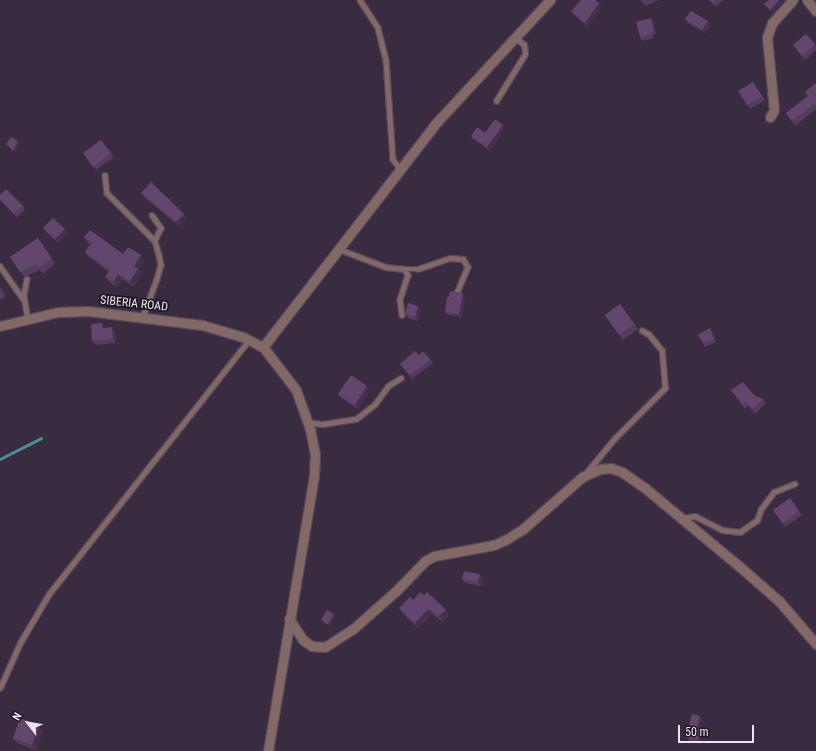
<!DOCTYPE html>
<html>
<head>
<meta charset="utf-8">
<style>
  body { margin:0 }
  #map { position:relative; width:816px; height:751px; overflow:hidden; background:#3a2c40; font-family:"Roboto Condensed",sans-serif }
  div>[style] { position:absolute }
  .stream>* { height:3px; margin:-1.5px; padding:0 1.5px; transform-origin:1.5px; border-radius:1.5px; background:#478f96 }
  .roads { filter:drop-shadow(1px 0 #57495c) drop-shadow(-1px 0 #57495c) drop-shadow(0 1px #57495c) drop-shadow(0 -1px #57495c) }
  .lane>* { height:4.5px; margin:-2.25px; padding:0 2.25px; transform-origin:2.25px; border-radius:2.25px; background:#826965 }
  .street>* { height:9px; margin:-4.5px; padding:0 4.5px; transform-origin:4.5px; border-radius:4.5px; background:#826965 }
  .wall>* { inset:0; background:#543c5f }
  .shaded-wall>* { inset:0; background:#45314d }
  .building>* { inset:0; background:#62466e }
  span { translate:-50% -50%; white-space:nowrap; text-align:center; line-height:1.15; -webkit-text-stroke:3.5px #1e1821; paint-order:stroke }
  .street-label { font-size:12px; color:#ede4f1 }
  .north { position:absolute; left:8px; top:703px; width:40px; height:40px; -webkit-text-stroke:3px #1e1821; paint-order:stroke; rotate:301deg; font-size:11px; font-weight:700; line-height:16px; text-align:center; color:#ede4f1 }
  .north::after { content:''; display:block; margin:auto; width:14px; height:18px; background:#ede4f1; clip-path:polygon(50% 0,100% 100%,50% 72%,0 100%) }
  .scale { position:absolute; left:678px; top:725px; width:76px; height:18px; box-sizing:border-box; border:2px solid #ede4f1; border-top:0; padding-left:5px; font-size:12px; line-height:14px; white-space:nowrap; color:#ede4f1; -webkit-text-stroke:3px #1e1821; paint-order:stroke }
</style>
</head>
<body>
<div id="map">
  <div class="stream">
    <i style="left:0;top:459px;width:46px;rotate:-27.1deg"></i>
  </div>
  <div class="roads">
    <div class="lane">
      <i style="left:360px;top:0;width:33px;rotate:57deg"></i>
      <i style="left:378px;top:28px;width:33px;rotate:76deg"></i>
      <i style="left:386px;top:60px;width:99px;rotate:86deg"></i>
      <i style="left:393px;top:159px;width:12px;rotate:55deg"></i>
      <i style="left:496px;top:101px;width:55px;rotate:-58.3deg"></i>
      <i style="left:525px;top:54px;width:9px;rotate:-96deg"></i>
      <i style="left:524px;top:45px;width:11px;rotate:-142deg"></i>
      <i style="left:105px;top:175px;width:18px;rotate:84deg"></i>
      <i style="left:107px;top:193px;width:68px;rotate:45deg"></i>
      <i style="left:155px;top:241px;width:15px;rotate:74deg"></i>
      <i style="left:159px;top:255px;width:10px;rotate:79deg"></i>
      <i style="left:161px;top:265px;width:15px;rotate:106deg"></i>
      <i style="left:157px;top:279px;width:40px;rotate:110.2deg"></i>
      <i style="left:152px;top:215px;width:16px;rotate:55deg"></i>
      <i style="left:161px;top:228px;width:14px;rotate:115deg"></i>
      <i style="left:339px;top:249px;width:50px;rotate:21deg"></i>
      <i style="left:386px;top:267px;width:18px;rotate:6deg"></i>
      <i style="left:404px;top:269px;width:7px;rotate:56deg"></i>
      <i style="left:408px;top:275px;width:26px;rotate:108deg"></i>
      <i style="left:400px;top:300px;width:15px;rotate:82deg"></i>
      <i style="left:0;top:266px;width:42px;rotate:54.8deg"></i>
      <i style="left:404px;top:269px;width:14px"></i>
      <i style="left:418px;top:269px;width:34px;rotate:-19deg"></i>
      <i style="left:450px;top:258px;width:13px;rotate:4deg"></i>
      <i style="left:463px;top:259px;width:9px;rotate:58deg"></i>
      <i style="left:468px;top:267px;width:28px;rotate:113deg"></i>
      <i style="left:27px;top:279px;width:16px;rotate:101deg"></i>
      <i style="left:24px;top:295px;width:24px;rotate:81deg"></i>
      <i style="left:308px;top:422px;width:15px;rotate:8deg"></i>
      <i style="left:323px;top:424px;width:33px;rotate:-9deg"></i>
      <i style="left:356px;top:419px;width:24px;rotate:-38deg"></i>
      <i style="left:375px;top:404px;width:22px;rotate:-54deg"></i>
      <i style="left:388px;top:386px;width:15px;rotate:-32deg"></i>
      <i style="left:586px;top:473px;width:45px;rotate:-50.4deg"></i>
      <i style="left:615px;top:438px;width:71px;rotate:-45deg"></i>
      <i style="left:665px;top:388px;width:37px;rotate:-95deg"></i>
      <i style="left:662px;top:351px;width:21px;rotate:-129deg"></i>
      <i style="left:649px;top:335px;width:8px;rotate:-150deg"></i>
      <i style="left:681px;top:518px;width:14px;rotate:-8deg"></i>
      <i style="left:695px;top:516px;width:30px;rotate:27deg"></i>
      <i style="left:722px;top:530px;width:18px;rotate:6deg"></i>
      <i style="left:740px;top:532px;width:21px;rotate:-35deg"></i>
      <i style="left:757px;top:520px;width:12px;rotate:-70deg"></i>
      <i style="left:761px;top:509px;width:21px;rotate:-53deg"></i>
      <i style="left:774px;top:492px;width:22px;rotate:-22deg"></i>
      <i style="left:0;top:688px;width:49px;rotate:-66deg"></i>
      <i style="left:20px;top:643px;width:57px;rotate:-59.4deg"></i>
      <i style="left:49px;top:594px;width:323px;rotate:-51.8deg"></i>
    </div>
    <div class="street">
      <i style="left:807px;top:0;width:14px;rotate:51deg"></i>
      <i style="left:770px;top:117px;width:8px;rotate:-60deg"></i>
      <i style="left:774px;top:110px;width:73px;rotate:-95.5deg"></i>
      <i style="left:767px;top:37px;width:15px;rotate:-70deg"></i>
      <i style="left:772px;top:23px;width:31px;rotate:-48deg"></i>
      <i style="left:0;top:326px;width:60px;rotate:-13.6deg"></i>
      <i style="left:58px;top:312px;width:30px;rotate:-2deg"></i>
      <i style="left:88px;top:311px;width:115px;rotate:7deg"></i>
      <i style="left:202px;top:325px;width:43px;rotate:16.3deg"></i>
      <i style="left:243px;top:337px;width:22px;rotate:27deg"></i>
      <i style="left:263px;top:347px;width:54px;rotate:52.5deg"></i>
      <i style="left:296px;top:390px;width:41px;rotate:70.3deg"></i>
      <i style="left:310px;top:429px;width:26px;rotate:79deg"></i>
      <i style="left:315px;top:455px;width:21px;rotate:93deg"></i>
      <i style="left:314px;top:476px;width:279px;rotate:99.5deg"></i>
      <i style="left:263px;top:347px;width:283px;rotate:-52.3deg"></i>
      <i style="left:436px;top:123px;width:168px;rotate:-47.2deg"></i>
      <i style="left:289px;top:619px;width:25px;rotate:56deg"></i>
      <i style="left:303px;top:640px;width:11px;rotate:34deg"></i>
      <i style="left:312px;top:646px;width:13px;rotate:4deg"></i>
      <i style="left:325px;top:647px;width:33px;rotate:-33deg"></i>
      <i style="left:353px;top:629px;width:57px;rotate:-41.5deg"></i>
      <i style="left:396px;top:591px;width:42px;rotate:-46deg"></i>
      <i style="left:425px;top:561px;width:10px;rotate:-29deg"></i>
      <i style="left:434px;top:556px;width:61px;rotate:-10.4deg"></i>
      <i style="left:494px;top:545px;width:14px;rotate:-25deg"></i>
      <i style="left:507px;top:539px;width:19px;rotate:-32deg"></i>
      <i style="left:523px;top:529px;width:79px;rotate:-41.4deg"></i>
      <i style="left:582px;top:477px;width:20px;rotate:-24deg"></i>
      <i style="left:600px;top:469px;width:11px;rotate:-5deg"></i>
      <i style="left:611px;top:468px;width:12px;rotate:20deg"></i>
      <i style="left:622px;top:472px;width:28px;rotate:35deg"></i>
      <i style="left:645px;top:488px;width:122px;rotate:39.7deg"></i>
      <i style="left:739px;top:566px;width:53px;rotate:41.2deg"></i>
      <i style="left:779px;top:601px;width:57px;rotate:49.3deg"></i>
    </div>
  </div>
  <div class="wall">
    <i style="clip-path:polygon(641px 0,659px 0,645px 6px)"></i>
    <i style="clip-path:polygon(710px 0,724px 0,715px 7px)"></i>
    <i style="clip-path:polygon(599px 3px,601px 7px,588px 27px,574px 15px,571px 11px)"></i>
    <i style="clip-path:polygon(651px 18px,653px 21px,656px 34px,653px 35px,654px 38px,642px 41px,640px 37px)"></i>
    <i style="clip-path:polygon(685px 19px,711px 25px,705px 33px,688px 23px)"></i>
    <i style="clip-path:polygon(806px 34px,816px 46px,816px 50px,805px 60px,793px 45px)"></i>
    <i style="clip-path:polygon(753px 82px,765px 100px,750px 109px,738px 91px)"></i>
    <i style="clip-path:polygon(816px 83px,816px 109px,795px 126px,786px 113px,808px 96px,805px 92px)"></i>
    <i style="clip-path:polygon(505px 128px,490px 151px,473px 139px,471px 136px)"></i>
    <i style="clip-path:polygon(101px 140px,114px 157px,96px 170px,83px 153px)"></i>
    <i style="clip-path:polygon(141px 193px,187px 218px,179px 226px,144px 197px)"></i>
    <i style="clip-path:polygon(0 195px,23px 206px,25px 210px,17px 217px,0 200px)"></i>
    <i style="clip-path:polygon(43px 228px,67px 233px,58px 243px,46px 232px)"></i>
    <i style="clip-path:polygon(84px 237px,123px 254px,141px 255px,144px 261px,139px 270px,141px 274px,134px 287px,122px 279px,117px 287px,109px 282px,105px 277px,109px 272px,89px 257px,85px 252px,90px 244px,88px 243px)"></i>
    <i style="clip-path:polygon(38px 238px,55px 263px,43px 274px,40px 270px,24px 277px,10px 257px)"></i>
    <i style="clip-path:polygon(0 287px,6px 296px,0 300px)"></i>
    <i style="clip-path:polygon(449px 297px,465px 297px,462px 317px,448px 315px,445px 312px)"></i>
    <i style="clip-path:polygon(620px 304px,638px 329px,623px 340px,605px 315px)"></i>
    <i style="clip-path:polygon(418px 306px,421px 310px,418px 321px,408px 318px,405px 314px)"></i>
    <i style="clip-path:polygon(105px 327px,105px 328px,115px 331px,116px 343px,95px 345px,92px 341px)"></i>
    <i style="clip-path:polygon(710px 328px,713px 332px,716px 342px,705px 347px,698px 335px)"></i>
    <i style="clip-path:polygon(419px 355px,430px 359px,433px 363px,412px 379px,400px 364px)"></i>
    <i style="clip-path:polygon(370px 390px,358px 409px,341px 398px,338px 394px)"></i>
    <i style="clip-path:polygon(731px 390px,755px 396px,763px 399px,766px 403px,755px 414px,749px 405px,745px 409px)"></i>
    <i style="clip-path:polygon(773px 510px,799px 511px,802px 515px,785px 527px)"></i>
    <i style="clip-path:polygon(480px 574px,483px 578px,481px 586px,465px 583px,462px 579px)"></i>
    <i style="clip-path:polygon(424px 595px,449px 615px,443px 622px,432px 614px,418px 628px,403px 614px,399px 608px,413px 600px)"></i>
    <i style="clip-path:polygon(334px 614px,335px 616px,329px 626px,323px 622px,321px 620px)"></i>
    <i style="clip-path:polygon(703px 720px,701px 730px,703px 734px,701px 744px,689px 741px,686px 737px)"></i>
    <i style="clip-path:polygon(43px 731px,36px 750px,17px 743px,13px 738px)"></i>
  </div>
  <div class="shaded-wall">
    <i style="clip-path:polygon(779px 0,781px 0,782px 3px,772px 14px,770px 10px)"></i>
    <i style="clip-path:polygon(599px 3px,601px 7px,588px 27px,585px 23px)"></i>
    <i style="clip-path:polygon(651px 18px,653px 21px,656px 34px,654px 30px)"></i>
    <i style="clip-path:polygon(708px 21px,711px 25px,705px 33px,702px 30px)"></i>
    <i style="clip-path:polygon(503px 125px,505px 128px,490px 151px,487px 147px)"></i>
    <i style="clip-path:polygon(18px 141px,19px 143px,15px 153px,13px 151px)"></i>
    <i style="clip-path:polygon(184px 214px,187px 218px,179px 226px,176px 222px)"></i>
    <i style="clip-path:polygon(65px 229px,67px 233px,58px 243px,55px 239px)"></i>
    <i style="clip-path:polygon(141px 255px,144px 261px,139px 270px,141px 274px,134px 287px,130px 281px,134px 266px)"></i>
    <i style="clip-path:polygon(118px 274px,122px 279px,117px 287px,114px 281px)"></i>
    <i style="clip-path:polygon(463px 293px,465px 297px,462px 317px,459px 314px)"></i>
    <i style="clip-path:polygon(418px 306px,421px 310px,418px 321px,415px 317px)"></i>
    <i style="clip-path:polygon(112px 327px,115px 331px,116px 343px,113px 339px)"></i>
    <i style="clip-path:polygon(710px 328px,713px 332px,716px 342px,714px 339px)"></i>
    <i style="clip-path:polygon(367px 386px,370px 390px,358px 409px,355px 405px)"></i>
    <i style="clip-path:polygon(480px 574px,483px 578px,481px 586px,478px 582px)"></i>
    <i style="clip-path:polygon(428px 609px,432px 614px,418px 628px,415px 623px)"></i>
    <i style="clip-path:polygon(446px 610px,449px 615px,443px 622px,439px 616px)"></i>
    <i style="clip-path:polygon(334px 614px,335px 616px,329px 626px,328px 624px)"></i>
    <i style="clip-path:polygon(700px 716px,703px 720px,700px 733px,697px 729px)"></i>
    <i style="clip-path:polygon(39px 725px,43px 731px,36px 750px,32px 745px)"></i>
    <i style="clip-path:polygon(701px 730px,703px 734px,701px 744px,698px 740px)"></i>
  </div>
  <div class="building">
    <i style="clip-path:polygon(581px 0,595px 0,599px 3px,585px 23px,571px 11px)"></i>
    <i style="clip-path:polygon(710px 0,715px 0,712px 3px)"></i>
    <i style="clip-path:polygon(769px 0,779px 0,770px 10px,764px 4px)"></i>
    <i style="clip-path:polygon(691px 11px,708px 21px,702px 30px,685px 19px)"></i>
    <i style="clip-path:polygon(651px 18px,654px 30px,651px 31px,651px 34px,640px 37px,636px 22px)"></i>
    <i style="clip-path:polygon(806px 34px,815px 44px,802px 56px,793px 45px)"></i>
    <i style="clip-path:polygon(753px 82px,762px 96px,747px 105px,738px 91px)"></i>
    <i style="clip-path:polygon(816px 83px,816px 105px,815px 103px,792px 121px,786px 113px,808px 96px,805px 92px)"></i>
    <i style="clip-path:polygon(495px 119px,503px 125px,487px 147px,471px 136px,477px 127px,485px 133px)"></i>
    <i style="clip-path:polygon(11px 137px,18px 141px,13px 151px,6px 144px)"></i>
    <i style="clip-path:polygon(101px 140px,111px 153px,93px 167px,83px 153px)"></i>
    <i style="clip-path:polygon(151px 182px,184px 214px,176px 222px,141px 193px)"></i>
    <i style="clip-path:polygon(6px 189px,23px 206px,14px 214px,0 199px,0 195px)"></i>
    <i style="clip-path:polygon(53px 218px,65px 229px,55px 239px,43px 228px)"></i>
    <i style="clip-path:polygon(90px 230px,123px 254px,128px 247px,141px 255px,134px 266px,138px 269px,130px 281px,118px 274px,114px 281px,105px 277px,110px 270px,85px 252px,92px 243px,84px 237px)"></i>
    <i style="clip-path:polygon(38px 238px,51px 258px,39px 268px,36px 264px,20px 272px,10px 257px)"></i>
    <i style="clip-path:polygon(450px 291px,463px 293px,459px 314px,445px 312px,447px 297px,449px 297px)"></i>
    <i style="clip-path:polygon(408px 303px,418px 306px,415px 317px,405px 314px)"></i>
    <i style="clip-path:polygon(620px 304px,634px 324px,619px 335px,605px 315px)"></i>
    <i style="clip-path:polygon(102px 323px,103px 328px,112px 327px,113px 339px,92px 341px,91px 324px)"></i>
    <i style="clip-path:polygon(710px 328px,714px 339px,703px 343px,698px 335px)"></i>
    <i style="clip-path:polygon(415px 351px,419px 355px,423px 351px,430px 359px,410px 375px,400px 364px)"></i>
    <i style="clip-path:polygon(351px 375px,367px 386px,355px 405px,338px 394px)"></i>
    <i style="clip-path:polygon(743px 382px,755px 396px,763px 399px,752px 410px,746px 401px,743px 405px,731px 390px)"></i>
    <i style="clip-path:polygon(790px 498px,799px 511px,783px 523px,773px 510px)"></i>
    <i style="clip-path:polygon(464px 571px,480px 574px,478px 582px,462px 579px)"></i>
    <i style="clip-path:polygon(420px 592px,424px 595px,427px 592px,446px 610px,439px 616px,428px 609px,415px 623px,399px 608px,410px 597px,413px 600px)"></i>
    <i style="clip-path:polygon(327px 610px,334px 614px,328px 624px,321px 620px)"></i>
    <i style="clip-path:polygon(692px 714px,700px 716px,697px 729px,701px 730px,698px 740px,686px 737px)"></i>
    <i style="clip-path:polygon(20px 718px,39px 725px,32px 745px,13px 738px)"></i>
  </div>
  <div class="street-label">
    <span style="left:134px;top:304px;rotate:6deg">SIBERIA ROAD</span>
  </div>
  <div class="north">N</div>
  <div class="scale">50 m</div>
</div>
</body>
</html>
